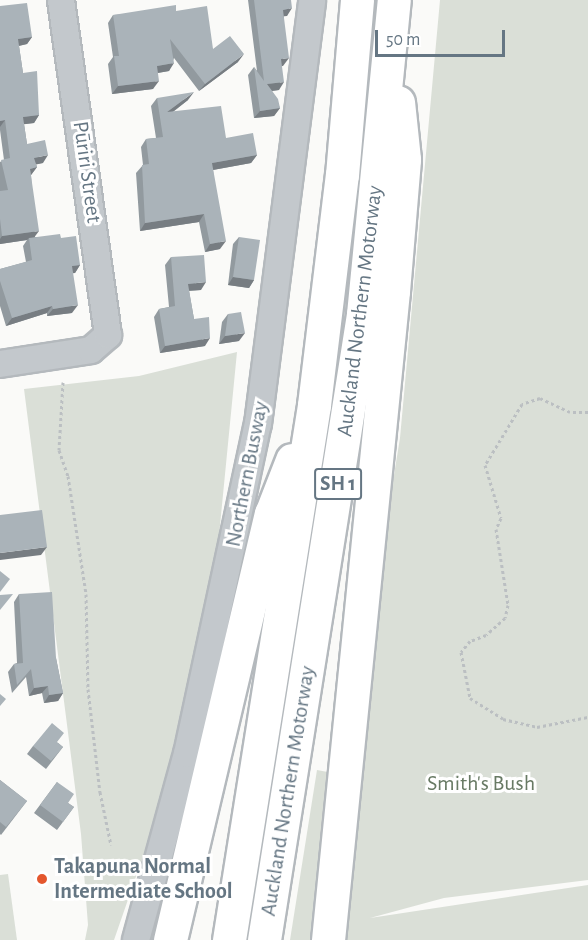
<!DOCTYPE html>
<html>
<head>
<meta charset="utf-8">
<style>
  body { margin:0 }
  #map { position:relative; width:588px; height:940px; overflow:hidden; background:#fafaf8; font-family:"Alegreya Sans",sans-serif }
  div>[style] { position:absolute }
  .green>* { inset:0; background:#dadfd7 }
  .path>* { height:3px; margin-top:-1.5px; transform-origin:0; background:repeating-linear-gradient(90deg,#bbbfc2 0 3px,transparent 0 6px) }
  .roads { filter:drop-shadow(2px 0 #b4b9bd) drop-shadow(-2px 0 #b4b9bd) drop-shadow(0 2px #b4b9bd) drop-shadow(0 -2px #b4b9bd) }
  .minor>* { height:26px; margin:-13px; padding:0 13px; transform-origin:13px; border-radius:13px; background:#c3c8cc }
  .highway>* { height:33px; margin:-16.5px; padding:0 16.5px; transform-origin:16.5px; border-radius:16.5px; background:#fff }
  .wall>* { inset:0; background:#929a9f }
  .shaded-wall>* { inset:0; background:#777d82 }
  .building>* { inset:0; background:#aab3b9 }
  .dots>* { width:16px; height:16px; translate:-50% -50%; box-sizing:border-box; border:3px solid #fff; border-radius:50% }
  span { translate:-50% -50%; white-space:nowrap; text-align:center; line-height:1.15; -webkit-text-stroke:6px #fff; paint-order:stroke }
  .shield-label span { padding:2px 4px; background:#fff; border:2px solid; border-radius:4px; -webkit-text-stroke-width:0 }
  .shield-label { font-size:21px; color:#657683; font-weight:700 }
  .street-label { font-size:22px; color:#657683 }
  .park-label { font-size:22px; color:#687a64 }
  .poi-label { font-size:22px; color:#657683; font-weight:700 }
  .left { translate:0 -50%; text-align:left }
  .scale { position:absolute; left:375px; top:30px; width:130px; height:27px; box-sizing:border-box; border:3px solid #657683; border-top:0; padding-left:8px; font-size:18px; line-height:21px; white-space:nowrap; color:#657683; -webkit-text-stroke:4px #fff; paint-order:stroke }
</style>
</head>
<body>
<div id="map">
  <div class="green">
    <i style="clip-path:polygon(440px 0,588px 0,588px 880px,444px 898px,370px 918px,588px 885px,588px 940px,340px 940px,355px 714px,400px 438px)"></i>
    <i style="clip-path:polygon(237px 352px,217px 556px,157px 816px,114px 940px,85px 940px,88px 925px,81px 834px,24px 389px,139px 376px)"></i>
    <i style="clip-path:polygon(317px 770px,333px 773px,317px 940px,290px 940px)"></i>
    <i style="clip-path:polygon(8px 874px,17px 940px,0 940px,0 875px)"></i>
  </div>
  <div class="path">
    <i style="left:63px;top:382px;width:68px;rotate:93.4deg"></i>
    <i style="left:59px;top:450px;width:28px;rotate:71deg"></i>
    <i style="left:68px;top:476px;width:119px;rotate:81.3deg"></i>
    <i style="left:86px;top:594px;width:95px;rotate:88.8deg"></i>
    <i style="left:88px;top:689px;width:104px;rotate:83.4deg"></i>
    <i style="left:100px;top:792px;width:54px;rotate:78.3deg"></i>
    <i style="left:588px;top:412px;width:18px;rotate:180deg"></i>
    <i style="left:570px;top:412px;width:33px;rotate:-155deg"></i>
    <i style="left:540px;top:398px;width:19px;rotate:162deg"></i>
    <i style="left:522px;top:404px;width:71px;rotate:121.2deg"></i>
    <i style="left:485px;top:465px;width:55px;rotate:73.2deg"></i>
    <i style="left:501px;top:518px;width:12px;rotate:114deg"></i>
    <i style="left:496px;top:529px;width:77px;rotate:81deg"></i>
    <i style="left:508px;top:605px;width:13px;rotate:103deg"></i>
    <i style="left:505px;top:618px;width:25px;rotate:138deg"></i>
    <i style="left:486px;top:635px;width:17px;rotate:159deg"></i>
    <i style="left:470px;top:641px;width:14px;rotate:129deg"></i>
    <i style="left:461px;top:652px;width:47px;rotate:78.9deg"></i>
    <i style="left:470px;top:698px;width:39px;rotate:32deg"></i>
    <i style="left:503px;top:719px;width:35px;rotate:13deg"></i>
    <i style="left:537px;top:727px;width:52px;rotate:-11.1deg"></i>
  </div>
  <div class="roads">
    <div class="minor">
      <i style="left:0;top:364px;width:92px;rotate:-8.7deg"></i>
      <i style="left:91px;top:350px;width:23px;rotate:-41deg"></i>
      <i style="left:108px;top:335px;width:338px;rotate:-98deg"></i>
      <i style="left:136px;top:940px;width:193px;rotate:-74.7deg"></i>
      <i style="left:187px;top:754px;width:338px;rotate:-77.9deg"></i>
      <i style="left:258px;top:424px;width:427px;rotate:-82.7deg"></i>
    </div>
    <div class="highway">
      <i style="left:170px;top:940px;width:438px;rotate:-76.7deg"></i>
      <i style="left:271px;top:514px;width:58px;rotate:-68.7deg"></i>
      <i style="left:229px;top:940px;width:542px;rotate:-80.97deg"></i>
      <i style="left:314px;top:405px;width:232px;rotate:-83.1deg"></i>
      <i style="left:342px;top:175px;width:176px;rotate:-85.1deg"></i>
      <i style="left:264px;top:940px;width:634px;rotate:-81.01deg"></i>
      <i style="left:363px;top:314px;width:316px;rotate:-84.4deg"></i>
      <i style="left:328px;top:940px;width:652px;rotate:-84.28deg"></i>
      <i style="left:393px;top:291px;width:132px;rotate:-85.2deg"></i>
      <i style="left:404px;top:159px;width:57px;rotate:-96deg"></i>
    </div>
  </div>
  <div class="wall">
    <i style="clip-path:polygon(248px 0,291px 0,287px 16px,284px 16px,283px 66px,282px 66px,279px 90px,272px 91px,280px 108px,274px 116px,254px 118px,248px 75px,254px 67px,257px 71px)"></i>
    <i style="clip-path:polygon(0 6px,32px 37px,27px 44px,19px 46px,23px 73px,39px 115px,34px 123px,24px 124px,27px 144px,43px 163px,36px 164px,37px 167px,31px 175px,35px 237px,61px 238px,80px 265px,75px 273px,73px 273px,72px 313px,47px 316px,47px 313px,6px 326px,0 306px,0 269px,26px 262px,23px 246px,27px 240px,0 244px,0 162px,4px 160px,0 130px)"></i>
    <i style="clip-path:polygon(176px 11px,213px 49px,238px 62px,199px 91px,174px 58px,169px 71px,158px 73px,153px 89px,112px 94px,108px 64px,113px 57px,108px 23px,113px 15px)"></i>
    <i style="clip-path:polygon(157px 98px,188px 100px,173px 112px,226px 138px,257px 155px,251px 163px,213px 170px,220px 249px,205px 252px,199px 222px,140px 231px,136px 173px,143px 165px,141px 147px,146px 139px,156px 138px,151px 106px)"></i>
    <i style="clip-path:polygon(239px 237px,254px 280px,249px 288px,228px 285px,233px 244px)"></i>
    <i style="clip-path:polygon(171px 257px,201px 290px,189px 291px,194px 319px,205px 346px,160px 353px,154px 317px,159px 309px,169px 307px,165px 265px)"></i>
    <i style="clip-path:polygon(228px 314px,239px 341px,219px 344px,222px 322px)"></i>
    <i style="clip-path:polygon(19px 594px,56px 658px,63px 693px,58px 701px,44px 703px,42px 693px,29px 696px,26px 677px,12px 693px,8px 672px,14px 664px,17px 663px,14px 602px)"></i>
    <i style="clip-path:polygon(58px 743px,63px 747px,46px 769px,27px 754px,33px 746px)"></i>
    <i style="clip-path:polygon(0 780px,27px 801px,1px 835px,0 834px)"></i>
    <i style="clip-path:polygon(57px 782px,68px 803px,74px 807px,57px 830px,34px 813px)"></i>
  </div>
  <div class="shaded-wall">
    <i style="clip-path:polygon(292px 8px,287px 16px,277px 17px,283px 10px)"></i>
    <i style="clip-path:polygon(32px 37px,27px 44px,13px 47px,18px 39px)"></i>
    <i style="clip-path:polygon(244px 54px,238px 62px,199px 91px,205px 84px)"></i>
    <i style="clip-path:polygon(289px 58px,283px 66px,276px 67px,281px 59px)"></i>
    <i style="clip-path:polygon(174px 63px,169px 71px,151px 74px,157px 66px)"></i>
    <i style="clip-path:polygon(159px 81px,153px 89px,112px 94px,118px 86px)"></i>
    <i style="clip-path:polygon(284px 82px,279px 90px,262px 92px,267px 84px)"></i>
    <i style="clip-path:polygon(194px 92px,188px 100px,162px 120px,167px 112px)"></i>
    <i style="clip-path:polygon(280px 108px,274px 116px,254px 118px,260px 111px)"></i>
    <i style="clip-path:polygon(39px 115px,34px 123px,18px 125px,23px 117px)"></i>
    <i style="clip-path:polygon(5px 120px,0 127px,0 121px)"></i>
    <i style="clip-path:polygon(48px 155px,43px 163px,29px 166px,34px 158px)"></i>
    <i style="clip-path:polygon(257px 155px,251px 163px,207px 171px,212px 163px)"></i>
    <i style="clip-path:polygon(37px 167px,31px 175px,30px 169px)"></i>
    <i style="clip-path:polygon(204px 214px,199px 222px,140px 231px,145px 223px)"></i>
    <i style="clip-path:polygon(39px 231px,33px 239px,29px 238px,27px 240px,0 244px,0 239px,2px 236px)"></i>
    <i style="clip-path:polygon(226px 241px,220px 249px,205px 252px,210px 244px)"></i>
    <i style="clip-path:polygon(80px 265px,75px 273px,67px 274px,72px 266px)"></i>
    <i style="clip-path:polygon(233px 277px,254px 280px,249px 288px,228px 285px)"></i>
    <i style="clip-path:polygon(206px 282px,201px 290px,182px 291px,188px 284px)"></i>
    <i style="clip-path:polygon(78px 305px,72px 313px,47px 316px,53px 309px)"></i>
    <i style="clip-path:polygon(52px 306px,47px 313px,6px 326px,12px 318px)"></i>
    <i style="clip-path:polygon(245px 333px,239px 341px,219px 344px,225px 336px)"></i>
    <i style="clip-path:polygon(210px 338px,205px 346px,160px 353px,165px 346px)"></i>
    <i style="clip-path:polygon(47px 547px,41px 555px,0 560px,0 553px)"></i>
    <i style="clip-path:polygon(48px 686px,42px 693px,29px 696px,34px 688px)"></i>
    <i style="clip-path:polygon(63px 693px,58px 701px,44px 703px,49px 695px)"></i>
  </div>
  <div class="building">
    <i style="clip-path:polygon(254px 0,291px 0,292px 8px,283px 10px,289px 58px,281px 59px,284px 82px,267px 84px,278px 99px,280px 108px,260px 111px,254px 67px,264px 81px)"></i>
    <i style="clip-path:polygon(27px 3px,32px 37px,18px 39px,23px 73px,37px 71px,39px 115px,23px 117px,27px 144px,45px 140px,48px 155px,34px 158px,37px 167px,30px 169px,39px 231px,2px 236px,0 219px,0 191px,8px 190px,1px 160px,10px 158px,5px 120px,0 121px,0 6px)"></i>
    <i style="clip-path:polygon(176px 5px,176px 11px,207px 6px,213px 49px,230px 36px,244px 54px,205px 84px,170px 39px,174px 63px,157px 66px,159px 81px,118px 86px,114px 56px,119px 56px,113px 15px)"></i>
    <i style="clip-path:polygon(194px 92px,167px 112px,221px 106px,226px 138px,253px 133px,257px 155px,212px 163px,226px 241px,210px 244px,204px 214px,145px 223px,142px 165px,149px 164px,146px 139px,163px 137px,157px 98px)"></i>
    <i style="clip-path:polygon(60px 234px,61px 238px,76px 236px,80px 265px,72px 266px,78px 305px,53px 309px,52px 306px,12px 318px,0 281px,0 269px,32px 260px,29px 238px)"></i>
    <i style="clip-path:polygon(239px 237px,260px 240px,254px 280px,233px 277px)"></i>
    <i style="clip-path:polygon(204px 255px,206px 282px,188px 284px,194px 319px,209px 317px,210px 338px,165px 346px,159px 309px,175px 306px,171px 257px)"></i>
    <i style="clip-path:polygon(241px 312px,245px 333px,225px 336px,228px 314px)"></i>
    <i style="clip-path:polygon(42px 510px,47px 547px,0 553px,0 515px)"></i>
    <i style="clip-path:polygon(0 571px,10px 579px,0 592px)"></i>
    <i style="clip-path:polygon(52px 592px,56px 658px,63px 693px,49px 695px,48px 686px,34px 688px,31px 669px,17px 685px,14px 664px,23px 663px,19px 594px)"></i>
    <i style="clip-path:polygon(13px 594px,0 610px,0 595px)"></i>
    <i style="clip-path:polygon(0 694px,6px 699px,0 706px)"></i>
    <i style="clip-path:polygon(52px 723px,64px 733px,57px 742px,63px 747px,51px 761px,33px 746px)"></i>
    <i style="clip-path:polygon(0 780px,27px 801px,6px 827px,0 822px)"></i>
    <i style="clip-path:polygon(57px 782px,74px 794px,68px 803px,74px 807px,63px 822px,40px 805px)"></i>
  </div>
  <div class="dots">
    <i style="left:42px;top:879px;background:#e4572e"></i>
  </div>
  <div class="shield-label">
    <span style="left:338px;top:484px">SH 1</span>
  </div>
  <div class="street-label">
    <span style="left:87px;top:172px;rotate:82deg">Pūriri Street</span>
    <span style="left:360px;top:311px;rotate:-83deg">Auckland Northern Motorway</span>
    <span style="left:247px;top:474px;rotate:-79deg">Northern Busway</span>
    <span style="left:288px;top:791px;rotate:-81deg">Auckland Northern Motorway</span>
  </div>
  <div class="park-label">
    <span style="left:481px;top:784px">Smith's Bush</span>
  </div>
  <div class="poi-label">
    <span class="left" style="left:54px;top:879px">Takapuna Normal<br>Intermediate School</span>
  </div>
  <div class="scale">50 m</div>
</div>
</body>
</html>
